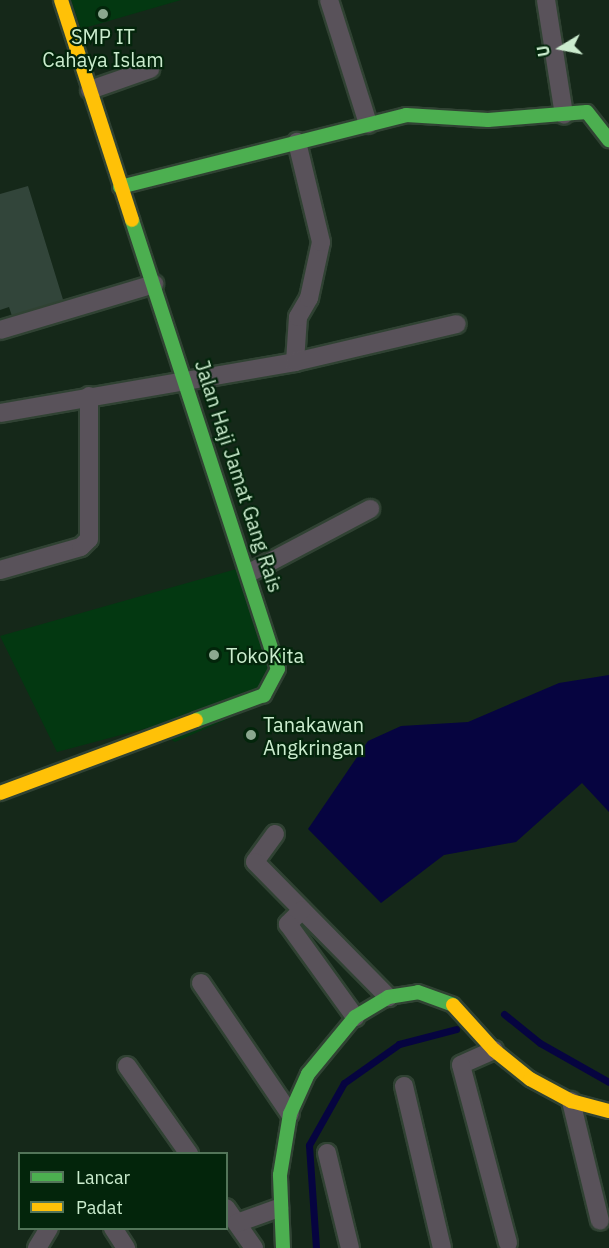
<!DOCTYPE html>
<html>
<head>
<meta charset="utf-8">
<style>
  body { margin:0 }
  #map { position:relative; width:609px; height:1248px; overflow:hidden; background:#152819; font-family:"IBM Plex Sans",sans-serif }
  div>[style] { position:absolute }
  .built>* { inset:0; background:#033811 }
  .water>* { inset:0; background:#060440 }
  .stream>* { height:7px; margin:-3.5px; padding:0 3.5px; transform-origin:3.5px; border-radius:3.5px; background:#060440 }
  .building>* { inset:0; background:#32453a }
  .roads { filter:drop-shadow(2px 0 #304233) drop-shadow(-2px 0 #304233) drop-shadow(0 2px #304233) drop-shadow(0 -2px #304233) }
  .street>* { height:18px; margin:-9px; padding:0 9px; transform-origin:9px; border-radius:9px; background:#59525a }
  .fast>* { height:14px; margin:-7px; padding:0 7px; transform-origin:7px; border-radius:7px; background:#4caf50 }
  .slow>* { height:14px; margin:-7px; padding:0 7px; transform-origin:7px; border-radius:7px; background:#ffc107 }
  .dots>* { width:16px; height:16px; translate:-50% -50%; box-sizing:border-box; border:3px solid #03250b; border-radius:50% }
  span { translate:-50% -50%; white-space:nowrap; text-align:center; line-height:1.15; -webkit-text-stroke:4.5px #03250b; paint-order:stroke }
  .poi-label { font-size:20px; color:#cbecce }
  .left { translate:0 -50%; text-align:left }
  .street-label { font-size:20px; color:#cbecce }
  .legend { position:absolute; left:18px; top:1152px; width:210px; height:78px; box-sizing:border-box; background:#03250b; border:2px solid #537559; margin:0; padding:8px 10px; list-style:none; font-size:18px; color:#cbecce }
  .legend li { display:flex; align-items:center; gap:12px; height:30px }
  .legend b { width:30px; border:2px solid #537559 }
  .north { position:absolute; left:531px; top:18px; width:60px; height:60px; -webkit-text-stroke:4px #03250b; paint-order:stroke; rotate:260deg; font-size:16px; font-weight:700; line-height:24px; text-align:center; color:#cbecce }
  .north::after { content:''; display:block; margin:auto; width:21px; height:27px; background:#cbecce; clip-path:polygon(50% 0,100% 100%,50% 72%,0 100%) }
</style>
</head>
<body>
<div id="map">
  <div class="built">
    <i style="clip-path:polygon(71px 0,181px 0,81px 29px)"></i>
    <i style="clip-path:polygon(240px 568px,274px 648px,257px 706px,175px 742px,151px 727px,57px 752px,0 636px)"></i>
  </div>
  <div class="water">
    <i style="clip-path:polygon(609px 675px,609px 812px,582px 783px,516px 842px,444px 855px,381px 903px,308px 829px,368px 741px,401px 726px,468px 722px,559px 683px)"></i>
  </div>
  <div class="stream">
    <i style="left:504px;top:1014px;width:46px;rotate:38.9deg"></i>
    <i style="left:540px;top:1043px;width:79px;rotate:29.5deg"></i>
    <i style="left:316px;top:1248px;width:103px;rotate:-93.9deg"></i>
    <i style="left:309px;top:1145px;width:71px;rotate:-60.6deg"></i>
    <i style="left:344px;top:1083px;width:67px;rotate:-35.3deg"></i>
    <i style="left:399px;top:1044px;width:59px;rotate:-14.7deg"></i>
  </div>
  <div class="building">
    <i style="clip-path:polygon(28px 186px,65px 306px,14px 322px,9px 307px,0 310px,0 194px)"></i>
  </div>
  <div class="roads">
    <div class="street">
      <i style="left:329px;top:0;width:130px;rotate:72.5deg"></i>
      <i style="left:546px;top:0;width:116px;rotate:81.1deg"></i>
      <i style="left:90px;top:90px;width:64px;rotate:-19.3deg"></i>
      <i style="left:0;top:330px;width:161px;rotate:-16.6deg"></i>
      <i style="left:295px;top:362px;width:45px;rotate:-86.2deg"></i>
      <i style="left:298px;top:317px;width:22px;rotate:-60deg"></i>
      <i style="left:309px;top:298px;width:57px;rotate:-77.9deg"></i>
      <i style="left:321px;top:242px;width:103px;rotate:-103.5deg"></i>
      <i style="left:0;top:413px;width:299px;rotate:-9.8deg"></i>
      <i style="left:295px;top:362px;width:166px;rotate:-13.2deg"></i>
      <i style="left:0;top:570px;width:84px;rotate:-15.9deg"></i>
      <i style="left:81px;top:547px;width:11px;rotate:-45deg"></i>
      <i style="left:89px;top:539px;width:143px;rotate:-90deg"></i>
      <i style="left:251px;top:572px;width:135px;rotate:-27.9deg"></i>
      <i style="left:275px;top:834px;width:34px;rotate:126deg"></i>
      <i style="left:255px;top:862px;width:190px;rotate:45.4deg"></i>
      <i style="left:302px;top:910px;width:20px;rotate:135deg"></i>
      <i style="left:288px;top:924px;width:115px;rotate:54.2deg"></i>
      <i style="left:201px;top:983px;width:158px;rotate:55.8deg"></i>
      <i style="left:494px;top:1050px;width:36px;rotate:156deg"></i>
      <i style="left:461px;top:1065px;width:184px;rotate:75.2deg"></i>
      <i style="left:127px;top:1066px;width:108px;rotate:54.8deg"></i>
      <i style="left:404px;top:1086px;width:166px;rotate:76.8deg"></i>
      <i style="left:571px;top:1101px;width:123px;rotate:76.4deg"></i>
      <i style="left:327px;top:1153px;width:98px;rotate:76.4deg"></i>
      <i style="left:226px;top:1208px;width:49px;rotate:55deg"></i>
      <i style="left:237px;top:1223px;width:45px;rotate:-19.7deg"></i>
      <i style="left:113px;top:1228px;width:24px;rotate:57deg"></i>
      <i style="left:37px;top:1248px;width:23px;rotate:-59deg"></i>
    </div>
    <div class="fast">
      <i style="left:120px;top:187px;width:295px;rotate:-14.1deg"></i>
      <i style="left:406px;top:115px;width:82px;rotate:3.5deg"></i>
      <i style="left:488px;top:120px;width:99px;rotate:-4.6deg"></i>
      <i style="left:587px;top:112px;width:36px;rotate:52deg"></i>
      <i style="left:132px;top:220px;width:472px;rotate:72deg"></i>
      <i style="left:278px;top:669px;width:30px;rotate:118deg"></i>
      <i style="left:264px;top:695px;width:72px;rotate:159.8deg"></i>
      <i style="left:283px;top:1248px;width:73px;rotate:-92.4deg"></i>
      <i style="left:280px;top:1175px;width:62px;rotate:-80.7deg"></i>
      <i style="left:290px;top:1114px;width:44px;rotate:-65.8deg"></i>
      <i style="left:308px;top:1074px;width:74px;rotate:-50.5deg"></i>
      <i style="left:355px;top:1017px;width:39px;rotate:-31deg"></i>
      <i style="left:388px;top:997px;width:30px;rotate:-9deg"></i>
      <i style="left:418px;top:992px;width:37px;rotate:20deg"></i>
    </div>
    <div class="slow">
      <i style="left:61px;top:0;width:231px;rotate:72.1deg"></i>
      <i style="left:0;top:793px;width:209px;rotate:-20.4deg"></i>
      <i style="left:453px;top:1005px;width:61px;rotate:47.7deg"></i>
      <i style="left:494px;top:1050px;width:46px;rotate:38.9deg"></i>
      <i style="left:530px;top:1079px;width:47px;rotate:28.2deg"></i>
      <i style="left:571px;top:1101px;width:39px;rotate:15deg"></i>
    </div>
  </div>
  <div class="dots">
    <i style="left:103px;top:14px;background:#8ba78f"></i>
    <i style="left:214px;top:655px;background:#8ba78f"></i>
    <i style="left:251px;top:735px;background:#8ba78f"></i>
  </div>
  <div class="poi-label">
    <span style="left:103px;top:48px">SMP IT<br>Cahaya Islam</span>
    <span class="left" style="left:226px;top:655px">TokoKita</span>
    <span class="left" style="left:263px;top:736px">Tanakawan<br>Angkringan</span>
  </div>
  <div class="street-label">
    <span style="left:239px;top:476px;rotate:72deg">Jalan Haji Jamat Gang Rais</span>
  </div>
  <ul class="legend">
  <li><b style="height:8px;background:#4caf50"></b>Lancar</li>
  <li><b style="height:8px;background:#ffc107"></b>Padat</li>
  </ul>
  <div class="north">U</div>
</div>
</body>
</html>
